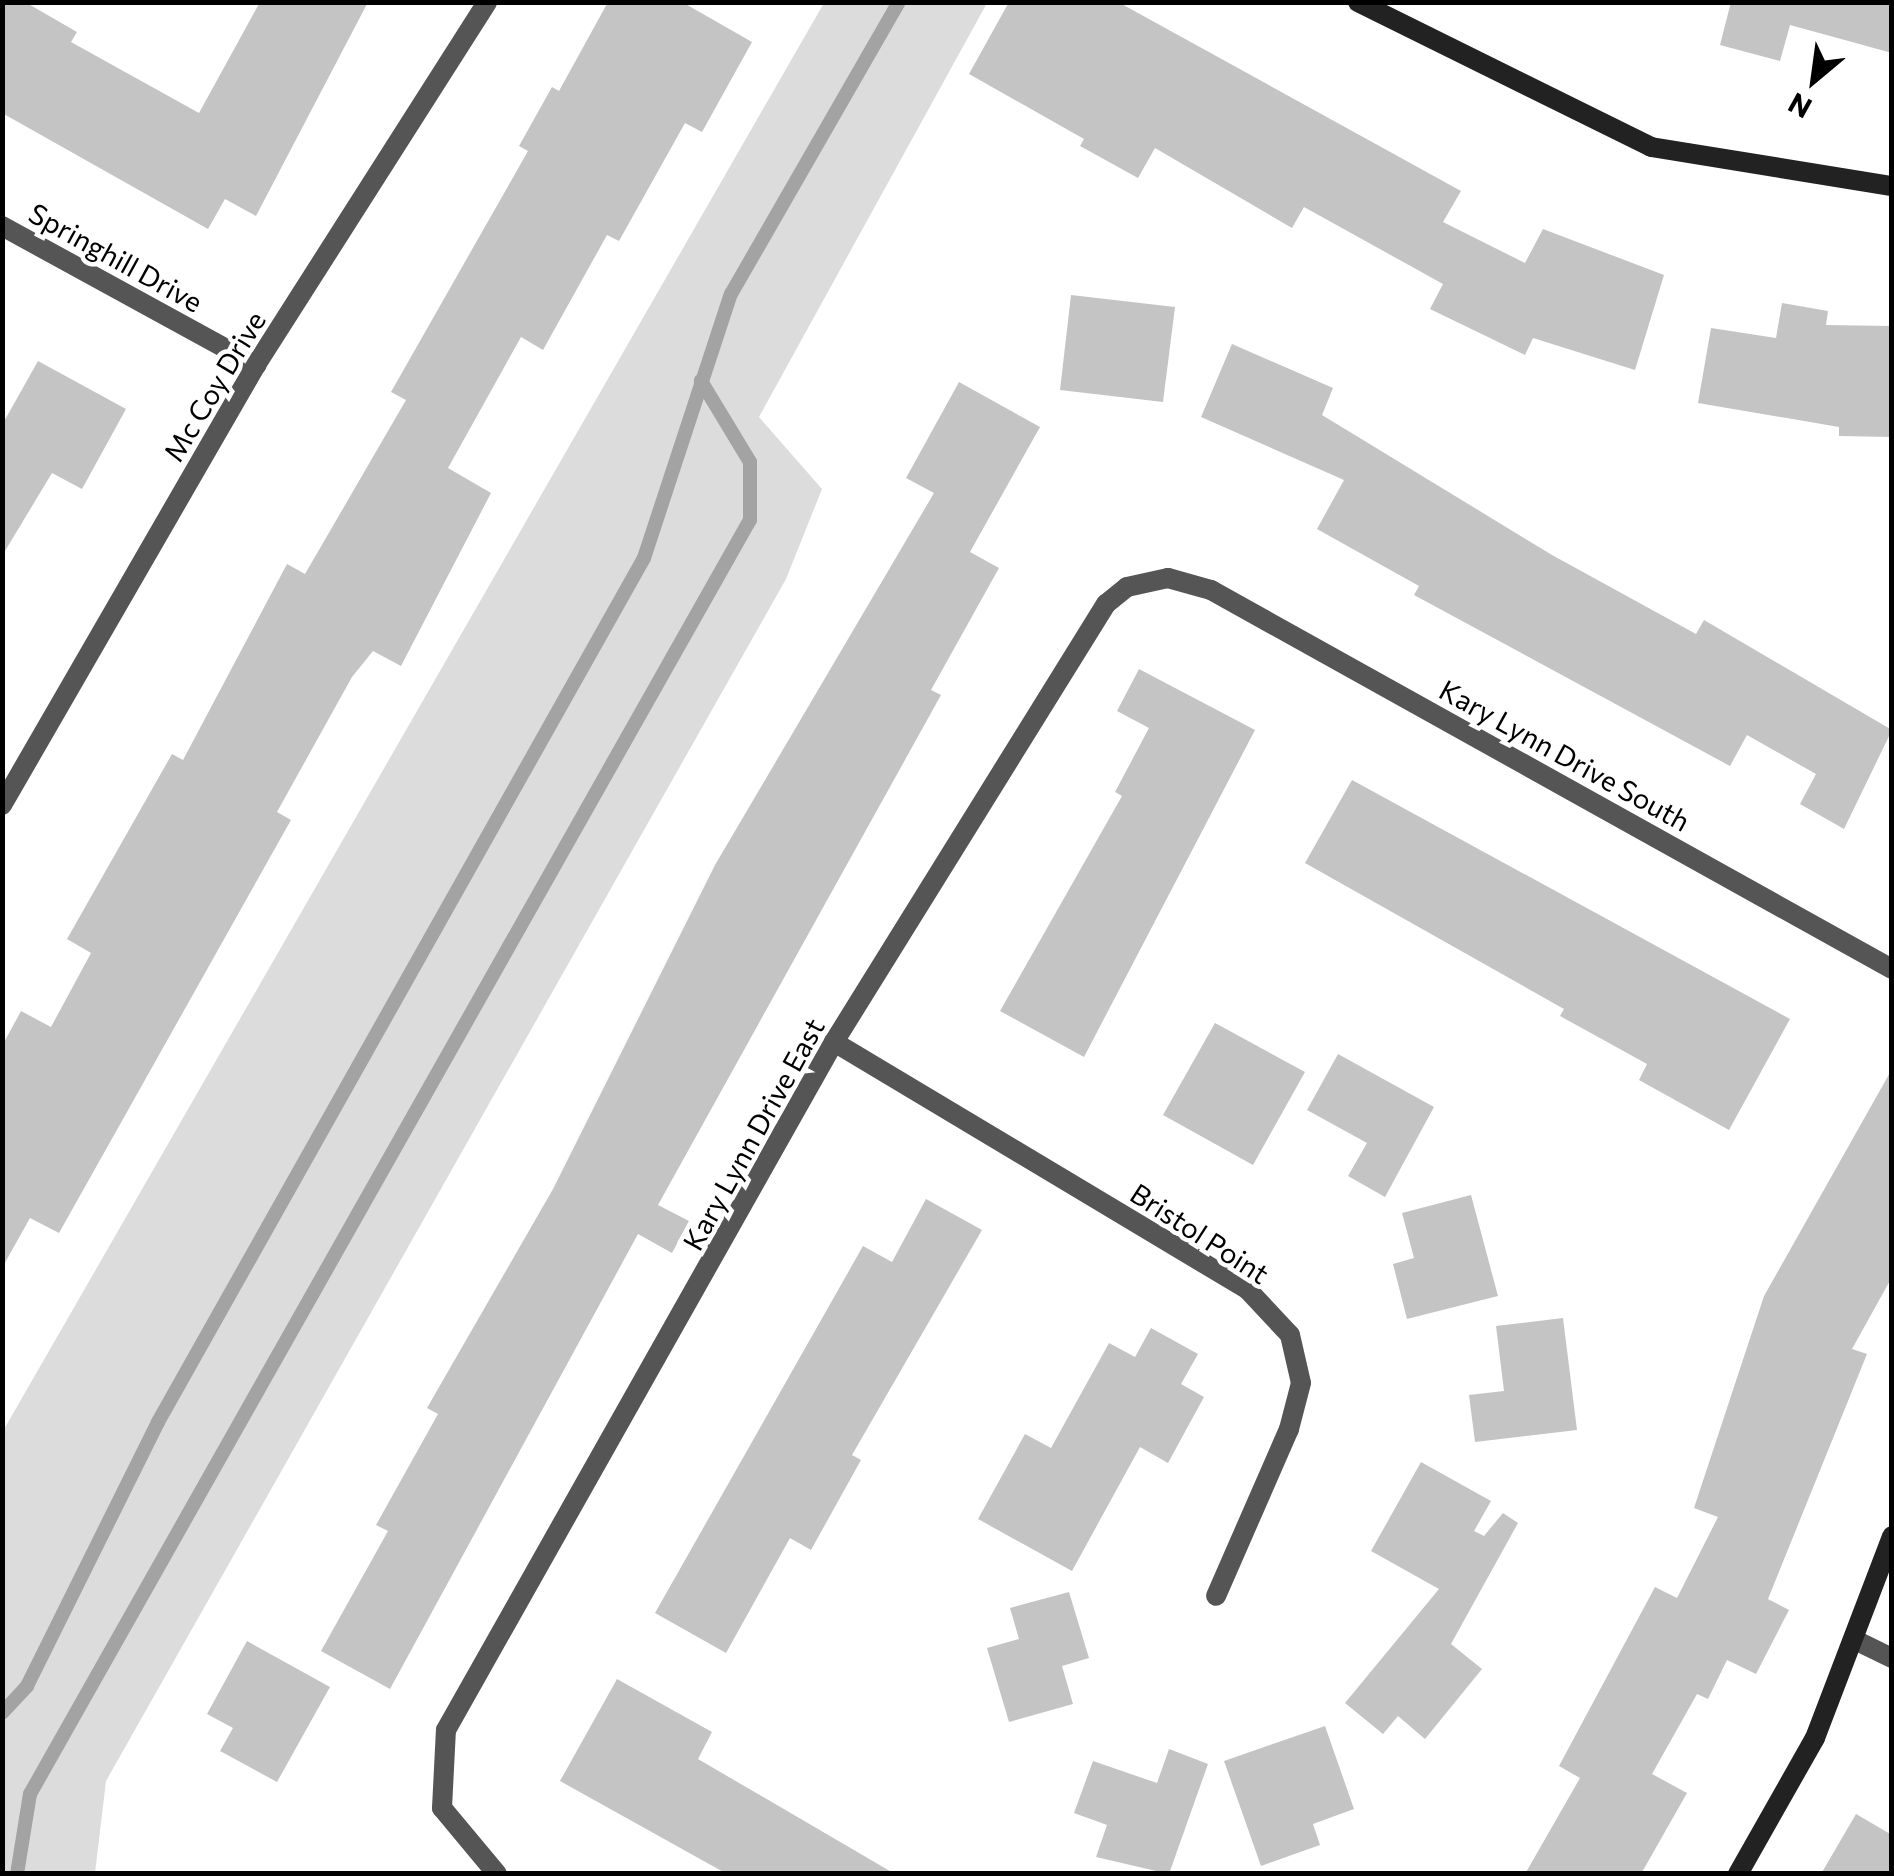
<!DOCTYPE html>
<html>
<head>
<meta charset="utf-8">
<style>
  body { margin:0 }
  #map { position:relative; width:1894px; height:1876px; overflow:hidden; background:#fff; font-family:Commissioner,sans-serif }
  div>[style] { position:absolute }
  .green>* { inset:0; background:#dcdcdc }
  .stream>* { height:14px; margin:-7px; padding:0 7px; transform-origin:7px; border-radius:7px; background:#a3a3a3 }
  .building>* { inset:0; background:#c4c4c4 }
  .street>* { height:20px; margin:-10px; padding:0 10px; transform-origin:10px; border-radius:10px; background:#555 }
  .secondary>* { height:20px; margin:-10px; padding:0 10px; transform-origin:10px; border-radius:10px; background:#222 }
  span { translate:-50% -50%; white-space:nowrap; text-align:center; line-height:1.15; -webkit-text-stroke:9px #fff; paint-order:stroke }
  .street-label { font-size:28px; color:#000 }
  .frame { position:absolute; inset:0; border:5px solid #000; pointer-events:none }
  .north { position:absolute; left:1764px; top:30px; width:100px; height:100px; -webkit-text-stroke:8px #fff; paint-order:stroke; rotate:209deg; font-size:28px; font-weight:700; line-height:40px; text-align:center; color:#000 }
  .north::after { content:''; display:block; margin:auto; width:35px; height:45px; background:#000; clip-path:polygon(50% 0,100% 100%,50% 72%,0 100%) }
</style>
</head>
<body>
<div id="map">
  <div class="green">
    <i style="clip-path:polygon(824px 3px,987px 3px,759px 417px,822px 489px,786px 579px,106px 1781px,95px 1873px,3px 1873px,3px 1431px)"></i>
  </div>
  <div class="stream">
    <i style="left:2px;top:1713px;width:37px;rotate:-47deg"></i>
    <i style="left:27px;top:1686px;width:295px;rotate:-63.6deg"></i>
    <i style="left:158px;top:1422px;width:991px;rotate:-60.64deg"></i>
    <i style="left:644px;top:558px;width:278px;rotate:-71.8deg"></i>
    <i style="left:731px;top:294px;width:337px;rotate:-60.1deg"></i>
    <i style="left:17px;top:1874px;width:81px;rotate:-80.8deg"></i>
    <i style="left:30px;top:1794px;width:1463px;rotate:-60.53deg"></i>
    <i style="left:750px;top:520px;width:58px;rotate:-90deg"></i>
    <i style="left:750px;top:462px;width:95px;rotate:-121.2deg"></i>
  </div>
  <div class="building">
    <i style="clip-path:polygon(2px 2px,25px 2px,77px 32px,71px 42px,199px 113px,260px 2px,368px 2px,256px 216px,225px 199px,208px 229px,2px 113px)"></i>
    <i style="clip-path:polygon(608px 2px,682px 2px,752px 42px,702px 132px,685px 123px,619px 241px,607px 235px,543px 350px,521px 337px,448px 468px,491px 493px,401px 666px,373px 651px,352px 677px,277px 812px,291px 820px,59px 1233px,30px 1218px,2px 1268px,2px 1046px,21px 1011px,51px 1027px,91px 953px,67px 939px,172px 754px,183px 760px,287px 564px,305px 574px,406px 400px,391px 392px,528px 151px,519px 146px,552px 87px,559px 91px)"></i>
    <i style="clip-path:polygon(1009px 2px,1118px 2px,1461px 191px,1443px 222px,1525px 263px,1543px 229px,1664px 275px,1635px 370px,1533px 338px,1525px 355px,1430px 309px,1443px 284px,1304px 207px,1292px 228px,1155px 148px,1138px 178px,1080px 146px,1084px 139px,969px 74px)"></i>
    <i style="clip-path:polygon(1731px 2px,1892px 2px,1892px 53px,1790px 25px,1780px 61px,1720px 45px)"></i>
    <i style="clip-path:polygon(1071px 295px,1175px 307px,1163px 402px,1060px 390px)"></i>
    <i style="clip-path:polygon(1782px 303px,1828px 311px,1826px 325px,1892px 326px,1892px 437px,1839px 436px,1839px 427px,1698px 403px,1711px 328px,1776px 338px)"></i>
    <i style="clip-path:polygon(1232px 344px,1333px 388px,1322px 415px,1552px 555px,1696px 634px,1704px 620px,1892px 730px,1844px 829px,1800px 804px,1816px 774px,1747px 735px,1730px 766px,1414px 595px,1419px 586px,1317px 529px,1344px 480px,1201px 417px)"></i>
    <i style="clip-path:polygon(38px 361px,126px 409px,82px 489px,52px 473px,2px 556px,2px 425px)"></i>
    <i style="clip-path:polygon(959px 382px,1040px 427px,970px 552px,999px 568px,931px 690px,941px 695px,658px 1205px,689px 1221px,672px 1253px,638px 1234px,390px 1689px,321px 1651px,388px 1531px,376px 1525px,438px 1414px,427px 1408px,553px 1189px,715px 865px,934px 493px,906px 478px)"></i>
    <i style="clip-path:polygon(1139px 669px,1255px 730px,1084px 1057px,1000px 1011px,1122px 796px,1115px 792px,1149px 728px,1117px 711px)"></i>
    <i style="clip-path:polygon(1352px 780px,1790px 1019px,1729px 1130px,1639px 1080px,1647px 1064px,1560px 1016px,1564px 1009px,1305px 863px)"></i>
    <i style="clip-path:polygon(1215px 1023px,1305px 1072px,1253px 1165px,1163px 1115px)"></i>
    <i style="clip-path:polygon(1338px 1054px,1434px 1107px,1385px 1197px,1348px 1176px,1367px 1143px,1307px 1110px)"></i>
    <i style="clip-path:polygon(1892px 1069px,1892px 1277px,1852px 1349px,1867px 1354px,1768px 1599px,1789px 1610px,1756px 1674px,1727px 1660px,1708px 1699px,1697px 1694px,1652px 1774px,1687px 1793px,1641px 1874px,1525px 1874px,1580px 1778px,1559px 1766px,1655px 1587px,1677px 1598px,1718px 1517px,1694px 1508px,1764px 1296px)"></i>
    <i style="clip-path:polygon(1471px 1195px,1498px 1296px,1407px 1319px,1393px 1264px,1414px 1258px,1402px 1213px)"></i>
    <i style="clip-path:polygon(926px 1199px,982px 1230px,852px 1455px,861px 1460px,811px 1550px,790px 1538px,726px 1653px,655px 1613px,863px 1246px,892px 1262px)"></i>
    <i style="clip-path:polygon(1563px 1318px,1577px 1430px,1475px 1442px,1469px 1395px,1504px 1391px,1496px 1326px)"></i>
    <i style="clip-path:polygon(1151px 1328px,1198px 1354px,1181px 1384px,1204px 1397px,1168px 1463px,1140px 1447px,1072px 1571px,978px 1519px,1025px 1434px,1051px 1448px,1109px 1343px,1135px 1357px)"></i>
    <i style="clip-path:polygon(1421px 1462px,1491px 1501px,1474px 1531px,1484px 1536px,1503px 1513px,1518px 1523px,1451px 1644px,1482px 1669px,1425px 1739px,1398px 1716px,1383px 1734px,1345px 1703px,1439px 1589px,1371px 1551px)"></i>
    <i style="clip-path:polygon(1069px 1592px,1089px 1658px,1062px 1666px,1073px 1704px,1009px 1722px,987px 1648px,1019px 1639px,1010px 1608px)"></i>
    <i style="clip-path:polygon(247px 1641px,330px 1687px,277px 1782px,220px 1751px,233px 1728px,207px 1714px)"></i>
    <i style="clip-path:polygon(617px 1679px,712px 1732px,698px 1759px,895px 1874px,727px 1874px,560px 1781px)"></i>
    <i style="clip-path:polygon(1325px 1726px,1354px 1809px,1313px 1824px,1320px 1845px,1261px 1866px,1224px 1761px)"></i>
    <i style="clip-path:polygon(1169px 1749px,1208px 1764px,1169px 1874px,1096px 1857px,1107px 1825px,1074px 1813px,1093px 1761px,1157px 1783px)"></i>
    <i style="clip-path:polygon(1856px 1814px,1892px 1835px,1892px 1874px,1821px 1874px)"></i>
  </div>
  <div class="street">
    <i style="left:2px;top:226px;width:290px;rotate:28.7deg"></i>
    <i style="left:2px;top:805px;width:508px;rotate:-60deg"></i>
    <i style="left:256px;top:365px;width:430px;rotate:-57.5deg"></i>
    <i style="left:834px;top:1042px;width:481px;rotate:30.9deg"></i>
    <i style="left:1247px;top:1289px;width:63px;rotate:46.9deg"></i>
    <i style="left:1290px;top:1335px;width:49px;rotate:77.1deg"></i>
    <i style="left:1301px;top:1383px;width:48px;rotate:104.6deg"></i>
    <i style="left:1289px;top:1429px;width:182px;rotate:113.6deg"></i>
    <i style="left:1857px;top:1641px;width:39px;rotate:26deg"></i>
    <i style="left:497px;top:1874px;width:86px;rotate:-129.8deg"></i>
    <i style="left:442px;top:1808px;width:78px;rotate:-87.1deg"></i>
    <i style="left:446px;top:1730px;width:790px;rotate:-60.58deg"></i>
    <i style="left:834px;top:1042px;width:516px;rotate:-58.16deg"></i>
    <i style="left:1106px;top:604px;width:27px;rotate:-39deg"></i>
    <i style="left:1127px;top:587px;width:42px;rotate:-12.4deg"></i>
    <i style="left:1168px;top:578px;width:45px;rotate:15.6deg"></i>
    <i style="left:1211px;top:590px;width:779px;rotate:29.1deg"></i>
  </div>
  <div class="secondary">
    <i style="left:1358px;top:2px;width:327px;rotate:26.3deg"></i>
    <i style="left:1651px;top:147px;width:244px;rotate:9.2deg"></i>
    <i style="left:1738px;top:1874px;width:156px;rotate:-60.5deg"></i>
    <i style="left:1815px;top:1738px;width:216px;rotate:-69.1deg"></i>
  </div>
  <div class="street-label">
    <span style="left:116px;top:257px;rotate:29deg">Springhill Drive</span>
    <span style="left:214px;top:386px;rotate:-59deg">Mc Coy Drive</span>
    <span style="left:1565px;top:755px;rotate:29deg">Kary Lynn Drive South</span>
    <span style="left:753px;top:1134px;rotate:-61deg">Kary Lynn Drive East</span>
    <span style="left:1200px;top:1233px;rotate:33deg">Bristol Point</span>
  </div>
  <div class="frame"></div>
  <div class="north">N</div>
</div>
</body>
</html>
